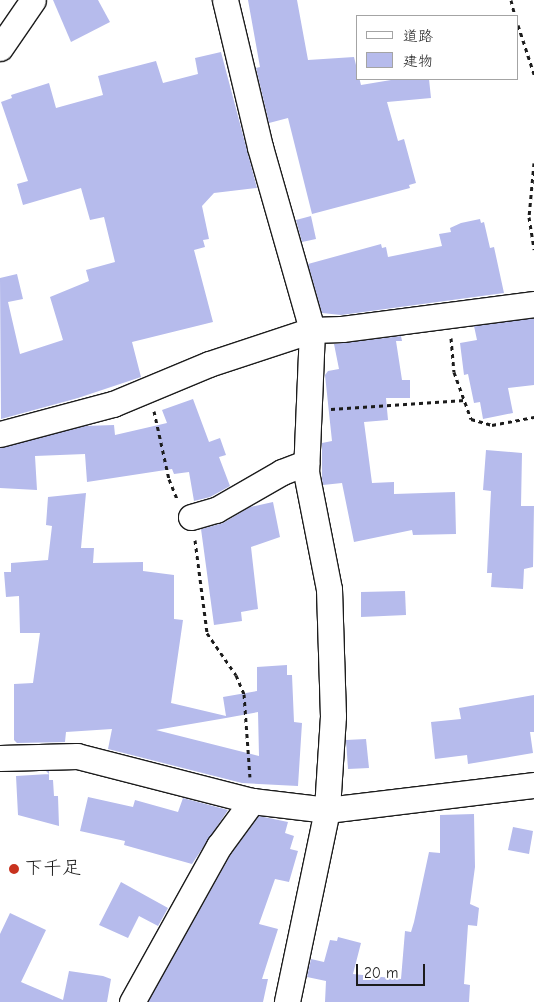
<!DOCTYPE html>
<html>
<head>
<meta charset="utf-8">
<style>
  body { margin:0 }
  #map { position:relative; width:534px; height:1002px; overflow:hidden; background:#fff; font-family:"Comic Neue","Klee One",sans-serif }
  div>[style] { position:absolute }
  .building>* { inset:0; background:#b6bbec }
  .path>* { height:3px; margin-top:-1.5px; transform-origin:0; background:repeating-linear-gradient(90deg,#1c1c1c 0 4px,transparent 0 8px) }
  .roads { filter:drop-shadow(1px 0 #1c1c1c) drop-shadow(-1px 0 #1c1c1c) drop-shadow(0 1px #1c1c1c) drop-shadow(0 -1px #1c1c1c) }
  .minor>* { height:25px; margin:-12.5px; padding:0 12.5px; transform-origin:12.5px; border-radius:12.5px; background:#fff }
  .dots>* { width:14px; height:14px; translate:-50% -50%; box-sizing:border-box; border:2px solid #fff; border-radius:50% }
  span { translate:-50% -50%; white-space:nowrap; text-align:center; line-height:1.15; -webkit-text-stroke:4px #fff; paint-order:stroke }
  .poi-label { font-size:19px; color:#1c1c1c }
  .left { translate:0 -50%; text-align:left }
  .legend { position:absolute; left:356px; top:15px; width:162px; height:65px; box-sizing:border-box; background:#fff; border:1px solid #a4a4a4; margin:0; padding:6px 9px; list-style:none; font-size:15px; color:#1c1c1c }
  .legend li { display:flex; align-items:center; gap:10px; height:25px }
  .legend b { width:25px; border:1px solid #a4a4a4 }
  .scale { position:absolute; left:356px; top:964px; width:69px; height:22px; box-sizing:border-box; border:2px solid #1c1c1c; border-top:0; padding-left:6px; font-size:15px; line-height:18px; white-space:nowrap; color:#1c1c1c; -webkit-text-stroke:4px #fff; paint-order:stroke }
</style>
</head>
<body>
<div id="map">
  <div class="building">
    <i style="clip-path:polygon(53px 0,98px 0,110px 22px,71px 42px)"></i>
    <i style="clip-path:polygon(248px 0,297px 0,308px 60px,354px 57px,361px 85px,397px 79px,429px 79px,431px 98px,387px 102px,398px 141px,404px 139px,416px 183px,409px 185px,410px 188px,312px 214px,288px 118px,269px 123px,256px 68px,260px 67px)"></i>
    <i style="clip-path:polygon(221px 52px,257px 188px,214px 193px,202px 206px,209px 239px,203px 240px,205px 247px,194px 250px,213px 322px,132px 342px,141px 377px,78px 398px,1px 419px,0 278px,17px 274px,23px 299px,8px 302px,20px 354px,63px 340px,50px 297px,89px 281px,86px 270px,115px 262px,104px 217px,90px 220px,81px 188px,23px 205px,17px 184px,28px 181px,1px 102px,12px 98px,11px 95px,49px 83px,56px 108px,103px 95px,98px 76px,156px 61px,163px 83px,198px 74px,195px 58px)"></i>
    <i style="clip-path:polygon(311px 216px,316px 239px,302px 242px,296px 220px)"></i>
    <i style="clip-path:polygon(480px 219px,481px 223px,484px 222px,490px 248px,494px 247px,504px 293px,341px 315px,322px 313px,308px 264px,381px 244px,382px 248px,386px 247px,388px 257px,442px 246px,439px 234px,451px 232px,450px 228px,461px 223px)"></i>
    <i style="clip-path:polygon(534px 318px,534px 385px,508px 388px,513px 413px,483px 419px,480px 402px,474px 403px,468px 374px,464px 375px,460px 343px,477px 340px,474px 326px)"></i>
    <i style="clip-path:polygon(401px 336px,402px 341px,396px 341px,402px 380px,410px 380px,410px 398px,386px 398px,388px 420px,364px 422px,372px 483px,394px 482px,394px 494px,455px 492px,456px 534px,413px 535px,412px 530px,354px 542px,342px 483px,323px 485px,322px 479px,322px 443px,332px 441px,325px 375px,328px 371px,339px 369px,334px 344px)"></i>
    <i style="clip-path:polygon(193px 399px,209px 442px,220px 438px,226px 455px,219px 457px,230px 486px,210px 497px,194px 501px,189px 472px,174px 474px,172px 469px,87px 482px,85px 454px,35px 456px,37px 490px,0 488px,0 448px,85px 426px,114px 425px,115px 435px,167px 423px,162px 410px)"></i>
    <i style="clip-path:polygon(486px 450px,522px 453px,521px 506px,534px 506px,533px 567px,524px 569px,523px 589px,491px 587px,492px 573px,487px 573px,491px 491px,483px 490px)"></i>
    <i style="clip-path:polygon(evenodd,86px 493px,81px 548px,94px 548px,93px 563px,143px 562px,143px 571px,174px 575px,174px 619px,183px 620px,171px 703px,226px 716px,223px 697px,257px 691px,257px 667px,287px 665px,287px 675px,292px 675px,294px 722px,302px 723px,298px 786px,242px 783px,108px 749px,112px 729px,66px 732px,65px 742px,17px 743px,14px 740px,14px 684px,33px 683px,40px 633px,20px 633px,19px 596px,6px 597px,4px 572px,11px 572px,11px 563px,48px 560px,52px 526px,46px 525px,48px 497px,86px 493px,258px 712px,259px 756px,156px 730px,226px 718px,258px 712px)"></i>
    <i style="clip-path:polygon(273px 502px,280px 537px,251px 547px,258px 609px,241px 612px,242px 621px,214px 625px,201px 529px,223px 523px,250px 507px)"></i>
    <i style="clip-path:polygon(405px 591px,406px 615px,361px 617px,361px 592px)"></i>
    <i style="clip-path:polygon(534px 695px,534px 732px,530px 732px,533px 753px,468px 764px,467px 755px,435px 759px,431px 722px,461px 719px,459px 708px)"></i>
    <i style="clip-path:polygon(366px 739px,369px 768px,348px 769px,346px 740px)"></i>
    <i style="clip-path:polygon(46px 771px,49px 771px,49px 780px,53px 780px,54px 796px,58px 796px,59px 826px,18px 815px,16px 776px,49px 774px)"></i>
    <i style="clip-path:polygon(88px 797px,133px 807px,135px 800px,178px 812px,183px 798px,228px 810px,192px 864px,124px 845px,125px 841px,80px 831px)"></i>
    <i style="clip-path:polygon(474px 814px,475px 867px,470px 904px,479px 908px,477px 926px,468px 925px,464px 984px,470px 985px,469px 1002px,325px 1002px,326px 981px,307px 977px,311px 959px,324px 962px,330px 940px,337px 941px,338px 937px,361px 943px,353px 974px,401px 979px,405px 931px,411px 932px,414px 922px,429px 852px,440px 853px,440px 815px)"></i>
    <i style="clip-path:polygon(259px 816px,288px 822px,285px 833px,294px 836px,290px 849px,298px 851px,289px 882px,275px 879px,259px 924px,278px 929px,262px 979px,268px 979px,263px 1002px,148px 1002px,231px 854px)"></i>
    <i style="clip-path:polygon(513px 827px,533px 831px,529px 854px,508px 850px)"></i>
    <i style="clip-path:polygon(121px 882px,168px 908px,158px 926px,139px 916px,128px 938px,99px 925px)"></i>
    <i style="clip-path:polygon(10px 913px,46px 930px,21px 982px,63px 1000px,69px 971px,103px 976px,111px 979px,107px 1002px,0 1002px,0 934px)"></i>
  </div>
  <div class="path">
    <i style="left:511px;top:0;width:16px;rotate:76deg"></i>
    <i style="left:518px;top:25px;width:52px;rotate:71.9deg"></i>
    <i style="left:534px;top:163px;width:54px;rotate:95.3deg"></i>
    <i style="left:529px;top:217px;width:33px;rotate:81deg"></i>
    <i style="left:451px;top:338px;width:34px;rotate:85deg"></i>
    <i style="left:454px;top:372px;width:50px;rotate:70.1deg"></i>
    <i style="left:471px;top:419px;width:22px;rotate:16deg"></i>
    <i style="left:492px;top:425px;width:43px;rotate:-10.8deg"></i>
    <i style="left:331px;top:409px;width:134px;rotate:-3.8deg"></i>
    <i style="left:154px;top:411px;width:70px;rotate:77.6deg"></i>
    <i style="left:169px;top:479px;width:22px;rotate:68deg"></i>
    <i style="left:195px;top:540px;width:94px;rotate:82.6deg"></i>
    <i style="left:207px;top:633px;width:51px;rotate:55.4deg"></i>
    <i style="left:236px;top:675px;width:21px;rotate:67deg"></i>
    <i style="left:244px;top:694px;width:83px;rotate:85.9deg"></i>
  </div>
  <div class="roads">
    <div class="minor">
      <i style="left:225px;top:0;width:151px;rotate:76.6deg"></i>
      <i style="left:260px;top:147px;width:190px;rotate:74.1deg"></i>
      <i style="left:312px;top:330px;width:142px;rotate:92.4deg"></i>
      <i style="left:306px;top:472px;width:119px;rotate:78.9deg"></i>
      <i style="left:329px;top:589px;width:127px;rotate:88.2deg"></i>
      <i style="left:333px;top:716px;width:94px;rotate:93.7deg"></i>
      <i style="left:327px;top:810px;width:196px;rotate:101.8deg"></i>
      <i style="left:0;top:48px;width:58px;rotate:-55.5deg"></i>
      <i style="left:0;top:434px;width:117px;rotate:-14.9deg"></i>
      <i style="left:113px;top:404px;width:104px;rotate:-22.6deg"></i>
      <i style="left:209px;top:364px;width:108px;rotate:-18.3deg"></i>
      <i style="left:312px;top:330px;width:30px;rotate:-2deg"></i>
      <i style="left:342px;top:329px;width:194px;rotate:-7.4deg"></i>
      <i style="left:191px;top:517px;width:26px;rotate:-16deg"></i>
      <i style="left:216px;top:510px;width:76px;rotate:-29.9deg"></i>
      <i style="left:282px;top:472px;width:26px;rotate:-21deg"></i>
      <i style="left:0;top:758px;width:77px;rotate:-1.5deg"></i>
      <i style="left:77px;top:756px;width:181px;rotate:14.4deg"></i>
      <i style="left:252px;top:801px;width:76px;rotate:6.8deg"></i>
      <i style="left:327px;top:810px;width:209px;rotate:-6.9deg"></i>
      <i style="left:132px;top:1002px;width:179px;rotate:-60.9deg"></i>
      <i style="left:219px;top:846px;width:56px;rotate:-53.7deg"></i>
    </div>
  </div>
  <div class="dots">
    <i style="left:14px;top:869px;background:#c8321e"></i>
  </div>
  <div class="poi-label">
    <span class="left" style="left:24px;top:869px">下千足</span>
  </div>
  <ul class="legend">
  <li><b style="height:6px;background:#fff"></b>道路</li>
  <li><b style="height:14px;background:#b6bbec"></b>建物</li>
  </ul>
  <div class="scale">20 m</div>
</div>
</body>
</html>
